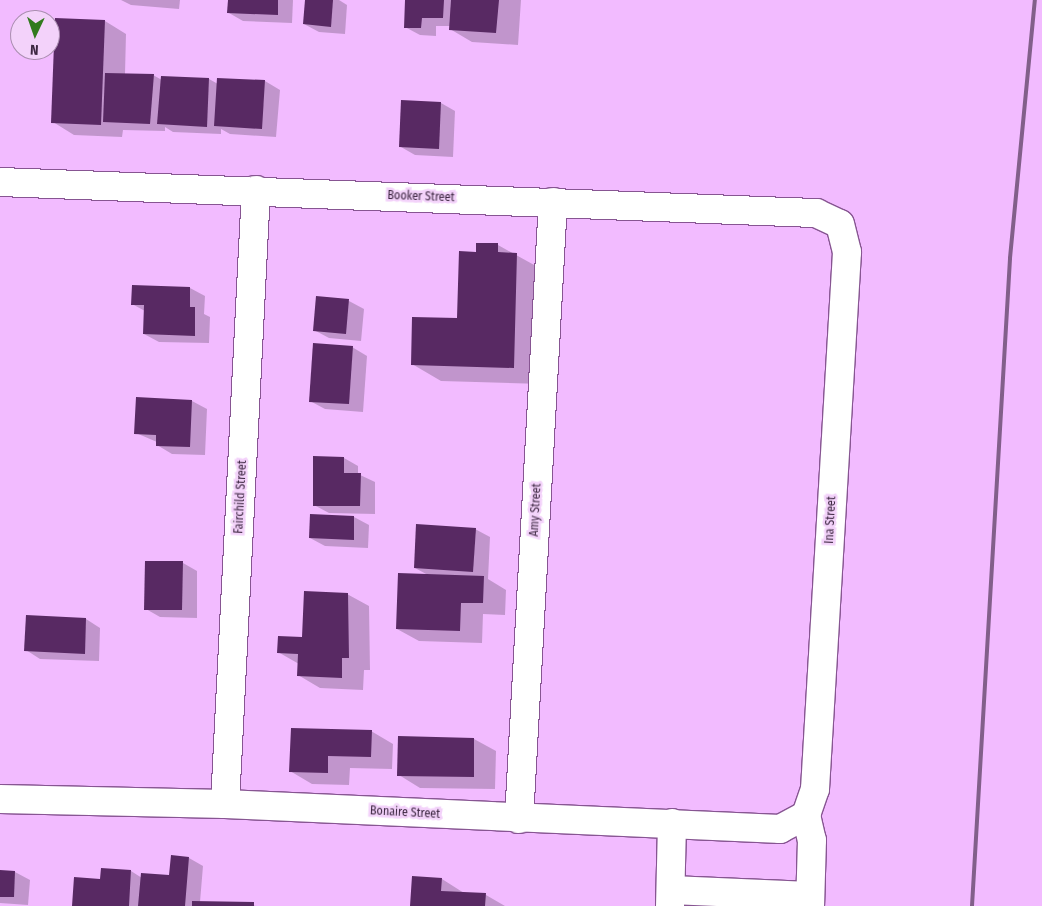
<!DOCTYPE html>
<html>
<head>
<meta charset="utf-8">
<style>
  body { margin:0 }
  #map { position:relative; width:1042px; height:906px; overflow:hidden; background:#f2bbff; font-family:"Fira Sans Condensed",sans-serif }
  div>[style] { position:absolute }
  .shadow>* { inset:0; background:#0003 }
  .building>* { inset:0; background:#582963 }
  .roads { filter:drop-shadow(1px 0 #875592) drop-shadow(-1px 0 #875592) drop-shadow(0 1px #875592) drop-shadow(0 -1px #875592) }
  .minor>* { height:28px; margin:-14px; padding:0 14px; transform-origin:14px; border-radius:14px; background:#fff }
  .rail>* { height:4px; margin:-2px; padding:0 2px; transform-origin:2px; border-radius:2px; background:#825f8a }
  span { translate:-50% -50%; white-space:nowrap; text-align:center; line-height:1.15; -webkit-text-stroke:5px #f3d2fa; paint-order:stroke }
  .street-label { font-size:12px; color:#3d2742 }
  .north { position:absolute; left:10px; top:10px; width:50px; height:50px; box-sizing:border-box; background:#f3d2fa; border:1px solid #aa8eb0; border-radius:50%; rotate:183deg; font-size:14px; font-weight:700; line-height:20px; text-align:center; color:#3d2742 }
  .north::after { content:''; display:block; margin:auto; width:18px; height:22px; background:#327a1e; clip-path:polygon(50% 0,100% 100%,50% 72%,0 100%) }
</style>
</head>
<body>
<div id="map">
  <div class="shadow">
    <i style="clip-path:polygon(121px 0,180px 0,179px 9px,131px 5px)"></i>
    <i style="clip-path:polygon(229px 0,293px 0,292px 23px,243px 21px,229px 13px)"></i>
    <i style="clip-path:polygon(306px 0,339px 0,347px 5px,345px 34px,319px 32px,304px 24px)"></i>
    <i style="clip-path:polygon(406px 0,521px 0,518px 45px,472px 42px,450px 29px,451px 26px,436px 26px,436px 36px,420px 35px,405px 27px)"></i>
    <i style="clip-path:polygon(105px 21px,126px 34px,125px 74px,153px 75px,162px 80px,162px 77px,209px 79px,218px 84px,218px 79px,265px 81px,280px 90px,276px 137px,230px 134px,221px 129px,221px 134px,173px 132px,165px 127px,165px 131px,123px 130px,122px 137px,74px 135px,53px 122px)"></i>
    <i style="clip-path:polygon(441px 103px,455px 111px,453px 157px,415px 155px,401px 147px)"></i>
    <i style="clip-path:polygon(498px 245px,545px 271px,542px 384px,441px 381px,412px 364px,458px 319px,478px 253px)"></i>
    <i style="clip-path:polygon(133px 286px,190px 288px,205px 296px,204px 314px,210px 317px,209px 343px,159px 342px,144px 334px,145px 311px,132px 304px)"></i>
    <i style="clip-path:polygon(317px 298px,349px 301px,364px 309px,361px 341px,329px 338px,314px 330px)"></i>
    <i style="clip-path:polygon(352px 347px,367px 356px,363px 412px,325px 409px,310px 401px)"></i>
    <i style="clip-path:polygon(192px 401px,207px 409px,205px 455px,172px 454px,157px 445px,157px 442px,136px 433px)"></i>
    <i style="clip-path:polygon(344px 458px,358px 466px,358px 474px,375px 482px,375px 514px,329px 513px,314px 505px)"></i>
    <i style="clip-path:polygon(311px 515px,354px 517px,369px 525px,368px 548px,325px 546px,310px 538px)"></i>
    <i style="clip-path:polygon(475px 529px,490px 537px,488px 579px,506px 590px,505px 615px,483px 614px,482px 643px,419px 641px,397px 629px,428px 575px,415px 568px)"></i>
    <i style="clip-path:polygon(183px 563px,197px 571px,197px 618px,160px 617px,146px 609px)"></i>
    <i style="clip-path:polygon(347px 594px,369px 606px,370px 670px,364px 670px,363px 690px,320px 688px,298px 675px,299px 664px,278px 652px,303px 638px)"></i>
    <i style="clip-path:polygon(86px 619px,100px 628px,99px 661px,40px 659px,26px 650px)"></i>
    <i style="clip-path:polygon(371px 731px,393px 744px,392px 769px,350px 768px,349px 785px,312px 784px,290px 771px)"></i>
    <i style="clip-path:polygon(474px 739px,496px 751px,495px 789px,420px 788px,399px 775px)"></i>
    <i style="clip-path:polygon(189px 858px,203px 866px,200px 902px,258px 906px,74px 906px,101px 880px,131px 871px,142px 878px,170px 876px)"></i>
    <i style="clip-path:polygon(0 871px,15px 872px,30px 880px,28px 905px,0 903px)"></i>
    <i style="clip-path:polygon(413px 878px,442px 879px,464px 893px,486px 895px,505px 906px,411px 906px)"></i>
  </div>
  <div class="building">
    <i style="clip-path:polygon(228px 0,278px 0,278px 15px,227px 13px)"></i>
    <i style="clip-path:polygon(305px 0,333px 0,331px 27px,303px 24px)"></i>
    <i style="clip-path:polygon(405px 0,444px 0,443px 18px,422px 18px,421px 28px,404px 28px)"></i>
    <i style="clip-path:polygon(451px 0,499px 0,496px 33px,449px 30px)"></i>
    <i style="clip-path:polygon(55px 18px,105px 20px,101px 125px,51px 123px)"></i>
    <i style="clip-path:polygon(105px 73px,154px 74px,150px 124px,103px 122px)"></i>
    <i style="clip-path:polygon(161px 76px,209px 78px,207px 127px,157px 124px)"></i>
    <i style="clip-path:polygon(217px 78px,265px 80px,262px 129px,214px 126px)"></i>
    <i style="clip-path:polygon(401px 100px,441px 102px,439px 149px,399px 147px)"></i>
    <i style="clip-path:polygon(476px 243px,498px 243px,498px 252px,517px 253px,514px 368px,411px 365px,412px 317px,457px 318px,459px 251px,476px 252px)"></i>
    <i style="clip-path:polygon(132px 285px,190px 287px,190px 307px,195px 307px,195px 336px,143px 334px,144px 305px,131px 305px)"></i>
    <i style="clip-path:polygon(316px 296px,349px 299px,346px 334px,313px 331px)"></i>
    <i style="clip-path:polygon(313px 343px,353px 346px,349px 404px,309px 402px)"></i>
    <i style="clip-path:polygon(136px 397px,192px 400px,190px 447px,156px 446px,156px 435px,134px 434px)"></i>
    <i style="clip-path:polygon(313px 456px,344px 457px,344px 473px,361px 473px,360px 506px,313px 506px)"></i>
    <i style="clip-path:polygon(310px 514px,354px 516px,354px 540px,309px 538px)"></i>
    <i style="clip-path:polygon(416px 524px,476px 528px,473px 572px,414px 568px)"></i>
    <i style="clip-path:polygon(145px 561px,183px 561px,182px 610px,144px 610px)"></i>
    <i style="clip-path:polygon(398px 573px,484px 576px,483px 603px,461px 603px,460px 631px,396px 629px)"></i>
    <i style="clip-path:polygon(304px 591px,348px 593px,349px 658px,342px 658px,342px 678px,297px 676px,298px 654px,277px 653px,278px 636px,302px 637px)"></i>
    <i style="clip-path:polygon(26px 615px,86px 618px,85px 654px,24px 651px)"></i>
    <i style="clip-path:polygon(291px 728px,372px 730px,371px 757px,328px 756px,328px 773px,289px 772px)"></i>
    <i style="clip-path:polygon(398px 736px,474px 738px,474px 777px,397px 776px)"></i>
    <i style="clip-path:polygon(171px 855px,189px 857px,185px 906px,138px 906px,141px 873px,169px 875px)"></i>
    <i style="clip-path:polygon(101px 868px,131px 870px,129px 906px,72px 906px,74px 877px,100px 879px)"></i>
    <i style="clip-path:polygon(0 870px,15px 871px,14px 897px,0 897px)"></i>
    <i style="clip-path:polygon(412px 876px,442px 878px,441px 891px,486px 893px,485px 906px,410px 906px)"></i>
    <i style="clip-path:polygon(192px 901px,254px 902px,254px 906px,192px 906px)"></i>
  </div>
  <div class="roads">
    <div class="minor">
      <i style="left:0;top:182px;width:817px;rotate:2.18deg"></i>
      <i style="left:816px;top:213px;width:26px;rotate:25deg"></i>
      <i style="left:840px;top:224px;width:29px;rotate:76deg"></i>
      <i style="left:847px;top:252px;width:538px;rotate:93.41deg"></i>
      <i style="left:815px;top:789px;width:28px;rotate:109deg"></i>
      <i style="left:0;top:799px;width:225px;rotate:1.3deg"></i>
      <i style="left:225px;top:804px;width:556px;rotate:2.58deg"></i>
      <i style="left:780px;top:829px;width:30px;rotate:-28deg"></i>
      <i style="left:225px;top:804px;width:615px;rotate:-87.11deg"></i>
      <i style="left:806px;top:815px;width:26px;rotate:77deg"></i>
      <i style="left:812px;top:840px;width:66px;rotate:91.7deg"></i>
      <i style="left:519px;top:819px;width:618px;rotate:-86.85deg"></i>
      <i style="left:671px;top:890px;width:139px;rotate:2.5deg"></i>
      <i style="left:670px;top:906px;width:83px;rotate:-88.6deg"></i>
    </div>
  </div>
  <div class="rail">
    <i style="left:972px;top:906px;width:649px;rotate:-86.64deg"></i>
    <i style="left:1010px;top:258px;width:259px;rotate:-84.5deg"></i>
  </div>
  <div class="street-label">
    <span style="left:421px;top:197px;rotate:2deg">Booker Street</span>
    <span style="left:241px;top:497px;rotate:-87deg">Fairchild Street</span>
    <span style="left:536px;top:510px;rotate:-87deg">Amy Street</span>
    <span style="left:831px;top:520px;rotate:-87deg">Ina Street</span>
    <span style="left:405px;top:813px;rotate:3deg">Bonaire Street</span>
  </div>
  <div class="north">N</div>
</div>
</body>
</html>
